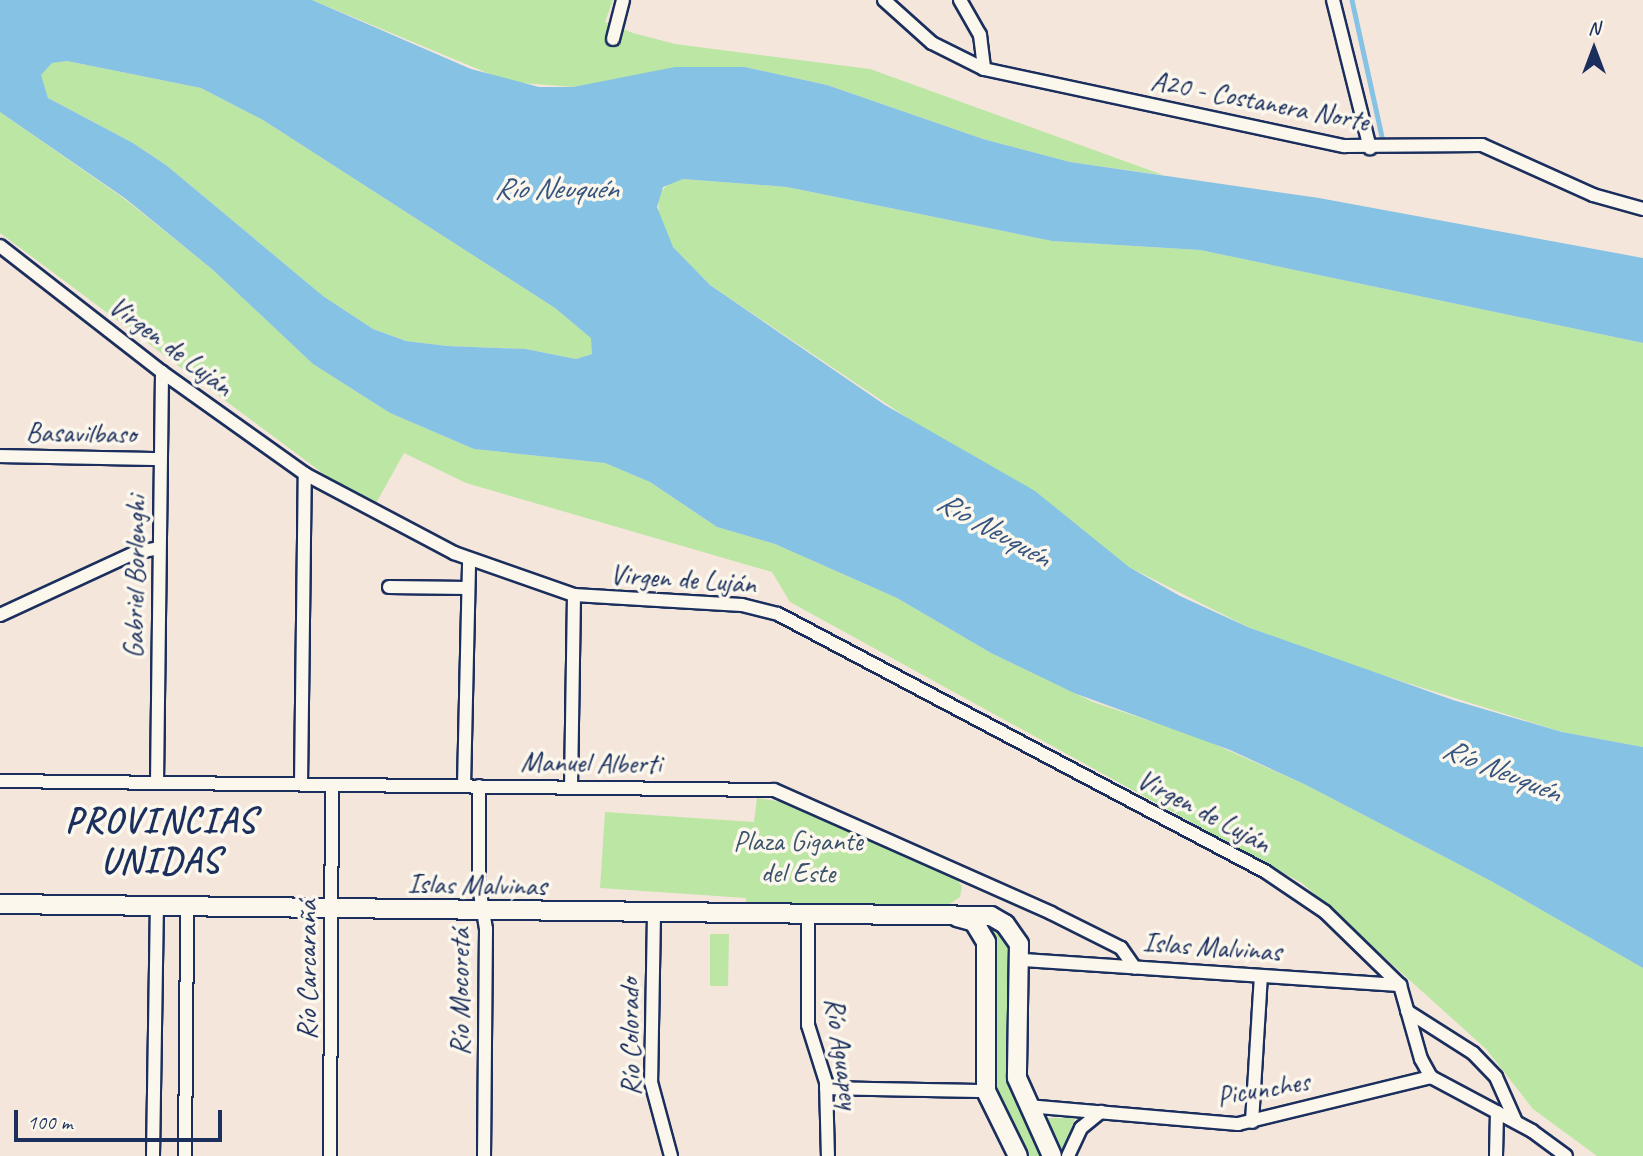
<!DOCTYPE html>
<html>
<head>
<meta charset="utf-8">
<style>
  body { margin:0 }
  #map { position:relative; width:1643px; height:1156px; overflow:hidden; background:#f5e6db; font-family:Caveat,sans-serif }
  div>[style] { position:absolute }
  .green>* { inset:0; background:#bbe6a4 }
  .water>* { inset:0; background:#85c2e4 }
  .stream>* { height:4.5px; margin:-2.25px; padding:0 2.25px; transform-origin:2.25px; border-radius:2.25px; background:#85c2e4 }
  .roads { filter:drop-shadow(2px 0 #1b2f5e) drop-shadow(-2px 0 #1b2f5e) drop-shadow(0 2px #1b2f5e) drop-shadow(0 -2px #1b2f5e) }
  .minor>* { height:12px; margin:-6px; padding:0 6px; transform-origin:6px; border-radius:6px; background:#fbf7ec }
  .secondary>* { height:18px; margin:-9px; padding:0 9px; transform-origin:9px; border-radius:9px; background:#fbf7ec }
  span { translate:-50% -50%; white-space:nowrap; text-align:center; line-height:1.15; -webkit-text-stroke:7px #fbf7ec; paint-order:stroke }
  .street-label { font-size:28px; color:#1b2f5e }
  .park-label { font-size:28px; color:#3b546c }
  .water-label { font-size:30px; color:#365480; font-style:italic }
  .district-label { font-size:35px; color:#1b2f5e; font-weight:700; letter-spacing:2px }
  .north { position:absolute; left:1559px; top:14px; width:70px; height:70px; -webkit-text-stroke:5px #fbf7ec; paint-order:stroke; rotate:0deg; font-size:19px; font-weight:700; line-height:28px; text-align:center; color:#1b2f5e }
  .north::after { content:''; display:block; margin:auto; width:24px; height:32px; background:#1b2f5e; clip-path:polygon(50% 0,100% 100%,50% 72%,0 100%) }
  .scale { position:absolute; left:14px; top:1110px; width:208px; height:32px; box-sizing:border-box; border:4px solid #1b2f5e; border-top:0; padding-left:9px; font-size:21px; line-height:24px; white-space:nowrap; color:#1b2f5e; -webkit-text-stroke:5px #fbf7ec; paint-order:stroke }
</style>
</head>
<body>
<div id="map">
  <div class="green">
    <i style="clip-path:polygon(312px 0,613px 0,605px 22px,633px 33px,675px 44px,870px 69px,1163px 175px,1070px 162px,983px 139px,827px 85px,745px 67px,622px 78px,573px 87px,509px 82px)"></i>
    <i style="clip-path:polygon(67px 61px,201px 88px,263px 120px,555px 308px,592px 338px,592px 354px,576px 359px,526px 349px,447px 346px,406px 341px,373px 329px,323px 296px,166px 165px,133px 143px,48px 98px,40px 75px,52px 63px)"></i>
    <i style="clip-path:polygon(0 112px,126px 200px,213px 270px,313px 364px,390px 413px,474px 449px,605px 463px,650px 482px,717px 527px,775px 544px,897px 598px,991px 653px,1093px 702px,1198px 737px,1304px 784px,1491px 881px,1643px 968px,1643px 1156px,1597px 1156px,1533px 1109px,1486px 1049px,1302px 883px,790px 602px,772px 572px,466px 483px,404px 453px,375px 505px,336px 483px,0 233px)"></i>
    <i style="clip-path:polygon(683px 179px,787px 187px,1052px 241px,1200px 250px,1643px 343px,1643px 747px,1562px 732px,1347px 664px,1250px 628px,1129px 567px,710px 285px,673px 247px,659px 218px,658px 195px,669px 183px)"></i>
    <i style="clip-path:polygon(757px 798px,796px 804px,957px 880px,962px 886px,960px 897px,948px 905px,746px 903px,746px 898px,600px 888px,605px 812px,754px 822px)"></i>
    <i style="clip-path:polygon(984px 922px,1012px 944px,1010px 1082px,1043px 1156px,1025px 1156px,993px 1096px,989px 931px)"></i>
    <i style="clip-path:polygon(710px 934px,729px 934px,728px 986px,710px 986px)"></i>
    <i style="clip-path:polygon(1044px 1118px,1075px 1118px,1064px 1148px,1057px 1147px)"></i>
  </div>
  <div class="water">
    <i style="clip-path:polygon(evenodd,0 0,312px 0,471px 69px,539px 87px,573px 87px,675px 67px,745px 67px,827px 85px,983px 139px,1070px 162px,1319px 198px,1643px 258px,1643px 343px,1200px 250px,1052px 241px,787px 187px,683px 179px,663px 187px,657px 207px,673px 247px,710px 285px,885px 405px,1035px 491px,1129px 567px,1180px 596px,1250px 628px,1453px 700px,1562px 732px,1643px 747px,1643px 968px,1491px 881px,1304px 784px,1230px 750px,1074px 693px,991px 653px,897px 598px,775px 544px,717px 527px,650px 482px,605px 463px,474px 449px,390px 413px,313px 364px,213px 270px,126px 199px,0 112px,0 0,67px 61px,201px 88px,263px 120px,555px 308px,591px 338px,592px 354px,576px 359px,526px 349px,447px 346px,406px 341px,373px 329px,323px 296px,166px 165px,133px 143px,48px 98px,41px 75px,52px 63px,67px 61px)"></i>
  </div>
  <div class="stream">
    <i style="left:1352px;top:0;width:144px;rotate:77.6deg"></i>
  </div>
  <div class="roads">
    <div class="minor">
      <i style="left:884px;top:0;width:64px;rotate:41.9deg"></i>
      <i style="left:932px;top:43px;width:58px;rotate:26.6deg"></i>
      <i style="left:984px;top:69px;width:368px;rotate:12.1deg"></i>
      <i style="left:1344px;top:146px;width:138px;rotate:-0.4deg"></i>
      <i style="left:1482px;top:145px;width:122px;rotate:24.2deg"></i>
      <i style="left:1593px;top:195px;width:52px;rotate:15.6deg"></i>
      <i style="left:960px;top:0;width:40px;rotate:60.3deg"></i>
      <i style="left:980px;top:35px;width:34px;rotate:83deg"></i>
      <i style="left:1333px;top:0;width:153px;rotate:76deg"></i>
      <i style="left:613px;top:39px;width:40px;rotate:-75.6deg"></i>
      <i style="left:0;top:246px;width:205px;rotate:37.9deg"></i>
      <i style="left:162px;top:372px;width:176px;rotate:35.5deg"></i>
      <i style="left:305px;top:474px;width:169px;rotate:27.9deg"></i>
      <i style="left:454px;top:553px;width:127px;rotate:19.3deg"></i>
      <i style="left:574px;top:595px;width:168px;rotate:3.4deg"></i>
      <i style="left:742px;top:605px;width:37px;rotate:14deg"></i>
      <i style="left:778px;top:614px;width:552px;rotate:27.86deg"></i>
      <i style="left:1266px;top:872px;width:71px;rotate:34.1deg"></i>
      <i style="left:1325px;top:912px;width:105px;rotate:44.2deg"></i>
      <i style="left:1400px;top:985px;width:77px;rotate:74.2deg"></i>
      <i style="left:1421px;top:1059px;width:21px;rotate:61deg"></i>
      <i style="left:1431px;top:1077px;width:115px;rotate:28.1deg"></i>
      <i style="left:1532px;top:1131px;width:42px;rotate:36.3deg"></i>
      <i style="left:0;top:456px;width:160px;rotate:1.1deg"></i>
      <i style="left:389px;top:587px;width:79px;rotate:0.7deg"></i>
      <i style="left:0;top:615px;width:148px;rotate:-24.8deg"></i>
      <i style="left:134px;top:553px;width:25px;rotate:-11deg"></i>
      <i style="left:0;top:781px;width:774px;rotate:0.67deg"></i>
      <i style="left:774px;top:790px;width:303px;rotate:23.9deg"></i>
      <i style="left:1051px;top:913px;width:78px;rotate:26.6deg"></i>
      <i style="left:1121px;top:948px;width:24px;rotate:55deg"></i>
      <i style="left:157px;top:783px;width:411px;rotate:-89.3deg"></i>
      <i style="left:301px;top:784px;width:310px;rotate:-89.3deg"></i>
      <i style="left:464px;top:786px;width:227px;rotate:-88.7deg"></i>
      <i style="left:479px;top:786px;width:101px;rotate:90deg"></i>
      <i style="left:479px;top:887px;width:43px;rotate:80.5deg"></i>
      <i style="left:486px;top:929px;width:227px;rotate:90.5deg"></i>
      <i style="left:571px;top:787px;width:192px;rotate:-89.1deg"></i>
      <i style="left:654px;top:914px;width:168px;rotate:91deg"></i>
      <i style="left:651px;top:1082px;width:77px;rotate:74.9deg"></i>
      <i style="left:808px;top:915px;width:110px;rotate:90deg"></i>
      <i style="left:808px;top:1025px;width:60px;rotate:72.5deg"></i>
      <i style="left:826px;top:1082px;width:74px;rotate:88.5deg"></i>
      <i style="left:1022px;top:960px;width:379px;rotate:3.8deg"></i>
      <i style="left:1407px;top:1011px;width:78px;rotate:32.5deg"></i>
      <i style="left:1473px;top:1053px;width:33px;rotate:46deg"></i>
      <i style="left:1496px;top:1077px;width:49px;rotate:66deg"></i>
      <i style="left:826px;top:1088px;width:160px;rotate:1.1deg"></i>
      <i style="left:1027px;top:1106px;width:212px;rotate:4.9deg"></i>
      <i style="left:1238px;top:1124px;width:199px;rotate:-13.7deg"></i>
      <i style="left:1252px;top:1122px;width:146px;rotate:-86.5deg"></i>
      <i style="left:153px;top:1156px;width:249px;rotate:-89.1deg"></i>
      <i style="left:185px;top:1156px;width:249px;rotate:-89.5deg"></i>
      <i style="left:330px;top:1156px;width:371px;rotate:-89.7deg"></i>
      <i style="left:1068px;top:1156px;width:31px;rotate:-65deg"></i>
      <i style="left:1081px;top:1128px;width:26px;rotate:-39deg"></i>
      <i style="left:1496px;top:1156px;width:44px;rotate:-88.7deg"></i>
    </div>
    <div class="secondary">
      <i style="left:0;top:904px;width:991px;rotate:0.69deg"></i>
      <i style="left:991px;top:916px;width:16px;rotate:30deg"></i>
      <i style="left:1005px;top:924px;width:24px;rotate:55deg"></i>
      <i style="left:1019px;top:944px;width:134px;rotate:90.9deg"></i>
      <i style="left:1017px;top:1078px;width:85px;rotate:65.8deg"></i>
      <i style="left:957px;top:917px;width:18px;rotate:16deg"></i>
      <i style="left:974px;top:922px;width:23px;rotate:59deg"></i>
      <i style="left:986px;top:942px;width:149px;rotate:90deg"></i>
      <i style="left:986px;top:1091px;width:72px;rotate:63.8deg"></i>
    </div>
  </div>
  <div class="street-label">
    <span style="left:1260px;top:101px;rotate:11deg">A20 - Costanera Norte</span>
    <span style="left:171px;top:346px;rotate:37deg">Virgen de Luján</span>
    <span style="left:81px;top:433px;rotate:1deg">Basavilbaso</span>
    <span style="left:135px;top:577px;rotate:-89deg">Gabriel Borlenghi</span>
    <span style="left:683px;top:579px;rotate:4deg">Virgen de Luján</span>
    <span style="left:591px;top:763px;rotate:1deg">Manuel Alberti</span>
    <span style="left:1204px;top:811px;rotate:28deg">Virgen de Luján</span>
    <span style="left:477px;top:885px;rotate:1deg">Islas Malvinas</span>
    <span style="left:1212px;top:947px;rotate:4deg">Islas Malvinas</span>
    <span style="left:307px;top:970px;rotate:-90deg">Río Carcarañá</span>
    <span style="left:460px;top:992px;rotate:-90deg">Río Mocoretá</span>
    <span style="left:630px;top:1037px;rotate:-91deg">Río Colorado</span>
    <span style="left:842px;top:1053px;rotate:82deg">Río Aguapey</span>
    <span style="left:1263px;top:1089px;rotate:-10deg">Picunches</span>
  </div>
  <div class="park-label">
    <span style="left:798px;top:857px">Plaza Gigante<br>del Este</span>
  </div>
  <div class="water-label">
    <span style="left:556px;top:188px">Río Neuquén</span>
    <span style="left:994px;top:529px;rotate:29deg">Río Neuquén</span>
    <span style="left:1502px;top:770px;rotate:22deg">Río Neuquén</span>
  </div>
  <div class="district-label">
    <span style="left:161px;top:841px">PROVINCIAS<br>UNIDAS</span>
  </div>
  <div class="north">N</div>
  <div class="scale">100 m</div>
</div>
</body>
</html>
